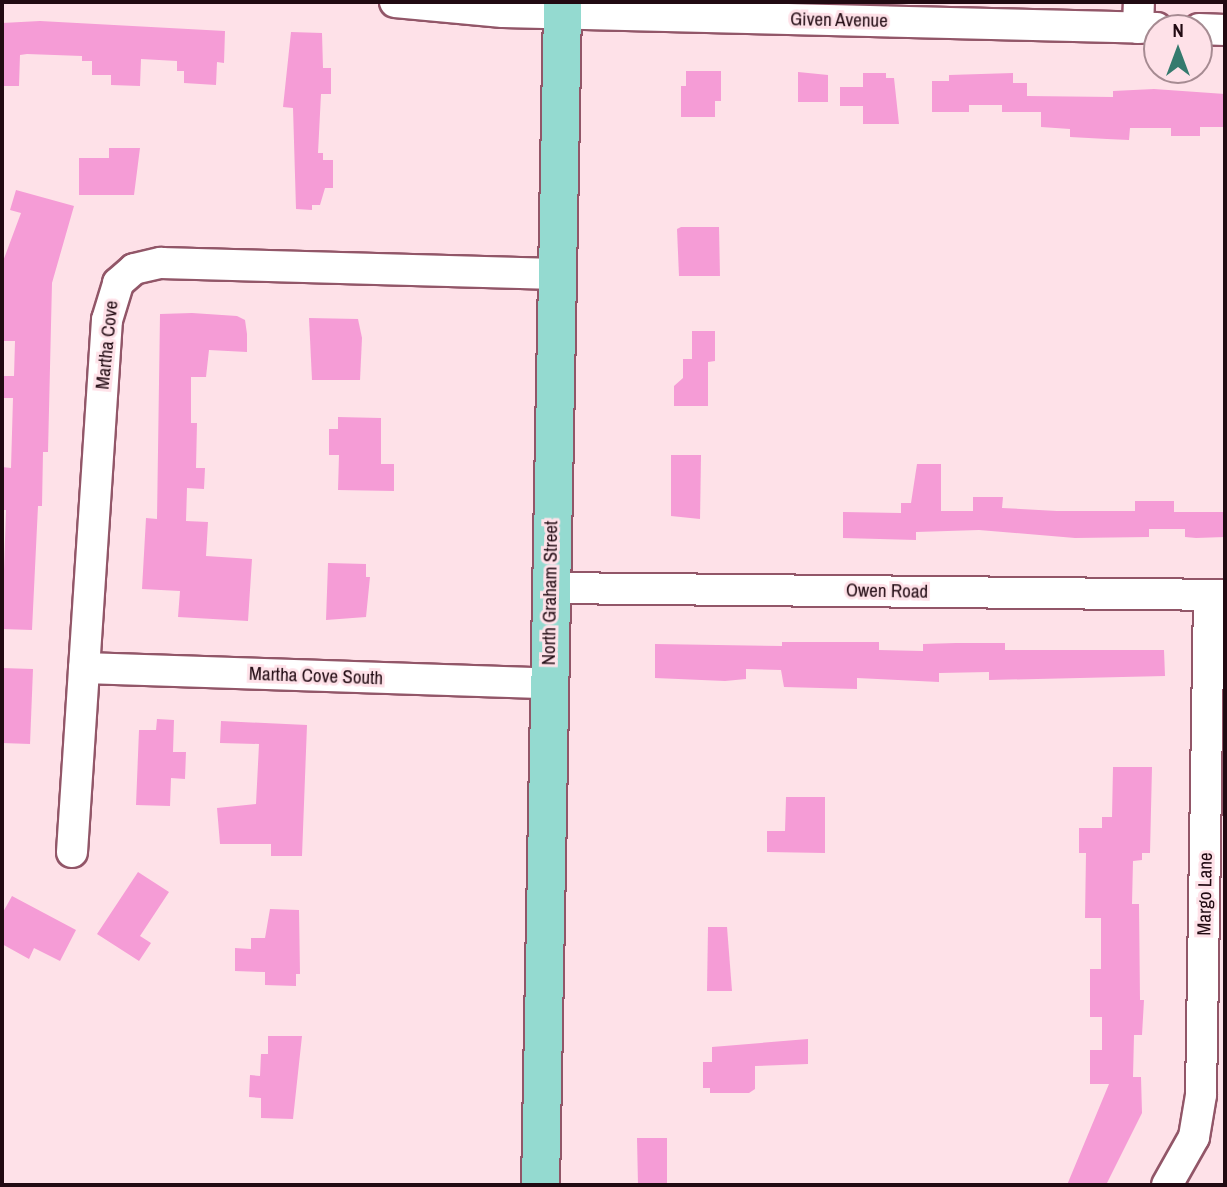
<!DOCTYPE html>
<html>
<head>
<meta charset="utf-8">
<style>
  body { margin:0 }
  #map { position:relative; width:1227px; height:1187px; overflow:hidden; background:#fee1e8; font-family:"Archivo Narrow",sans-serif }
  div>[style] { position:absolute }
  .building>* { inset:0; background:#f59cd6 }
  .roads { filter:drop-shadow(2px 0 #925668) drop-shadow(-2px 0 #925668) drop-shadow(0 2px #925668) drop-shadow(0 -2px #925668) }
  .minor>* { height:30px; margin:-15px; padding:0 15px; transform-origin:15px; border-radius:15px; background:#fff }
  .major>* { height:37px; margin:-18.5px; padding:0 18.5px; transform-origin:18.5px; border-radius:18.5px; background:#94dad0 }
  span { translate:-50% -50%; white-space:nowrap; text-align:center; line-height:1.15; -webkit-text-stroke:6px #fee1e8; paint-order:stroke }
  .street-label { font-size:19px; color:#210a12 }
  .frame { position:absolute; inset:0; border:4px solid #210a12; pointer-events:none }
  .north { position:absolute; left:1143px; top:14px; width:70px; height:70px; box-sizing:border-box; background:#fee1e8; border:2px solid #a68b92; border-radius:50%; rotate:0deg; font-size:19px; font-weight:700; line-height:28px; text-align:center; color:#210a12 }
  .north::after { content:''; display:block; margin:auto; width:24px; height:32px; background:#357a6e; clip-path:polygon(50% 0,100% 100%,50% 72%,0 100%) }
</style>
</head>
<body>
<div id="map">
  <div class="building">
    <i style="clip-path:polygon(40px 21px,225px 31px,224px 63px,217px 62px,216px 85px,184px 83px,184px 71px,177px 71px,177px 61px,141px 59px,140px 86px,111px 85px,111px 75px,92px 75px,92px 61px,82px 61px,82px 56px,27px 54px,20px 55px,19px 86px,2px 86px,2px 23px)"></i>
    <i style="clip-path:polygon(291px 32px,322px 33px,323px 68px,331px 68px,331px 94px,321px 94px,318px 153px,323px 153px,323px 160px,333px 160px,333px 188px,325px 188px,320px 205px,312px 205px,312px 210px,296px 209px,293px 108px,283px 107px)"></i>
    <i style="clip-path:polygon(686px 71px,721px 71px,721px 101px,715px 101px,715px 117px,681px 117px,681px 86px,686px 86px)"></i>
    <i style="clip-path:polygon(798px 72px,828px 75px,828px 102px,798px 102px)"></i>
    <i style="clip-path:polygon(863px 73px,886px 73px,886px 78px,894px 78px,899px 124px,863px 124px,863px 106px,840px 106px,840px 87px,863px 87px)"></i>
    <i style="clip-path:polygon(1013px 73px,1013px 83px,1027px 83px,1027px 96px,1113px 97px,1113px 91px,1154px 89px,1225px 94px,1225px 127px,1200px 127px,1200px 136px,1171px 136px,1171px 128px,1130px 128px,1129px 140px,1107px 139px,1070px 137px,1070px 129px,1041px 127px,1041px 112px,1002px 112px,1002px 105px,969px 105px,969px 112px,932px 112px,932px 81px,949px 81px,949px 75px)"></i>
    <i style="clip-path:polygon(109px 148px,140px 148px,134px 195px,79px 195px,79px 158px,109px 158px)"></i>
    <i style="clip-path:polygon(16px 190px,74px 206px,52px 283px,48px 452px,43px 452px,42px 506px,38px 506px,32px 630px,2px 629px,6px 510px,2px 510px,2px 467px,11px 468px,13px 398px,2px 398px,2px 376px,14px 376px,15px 341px,3px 341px,2px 264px,21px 213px,10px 210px)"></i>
    <i style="clip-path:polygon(681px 227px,719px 227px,720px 276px,679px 276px,677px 229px)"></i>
    <i style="clip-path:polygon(192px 313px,237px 316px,245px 320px,247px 334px,247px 352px,209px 350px,206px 377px,191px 377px,191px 423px,197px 423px,196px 468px,205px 468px,204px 489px,187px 488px,186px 521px,208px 522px,206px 556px,252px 559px,248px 621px,178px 617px,180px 591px,142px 589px,146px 518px,157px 519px,160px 314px)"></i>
    <i style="clip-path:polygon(309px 318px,358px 319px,362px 338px,360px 380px,312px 380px)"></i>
    <i style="clip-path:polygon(692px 331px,715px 331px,715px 361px,708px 362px,708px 406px,674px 406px,674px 386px,683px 378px,683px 359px,692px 359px)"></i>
    <i style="clip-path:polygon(338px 417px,381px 418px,381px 464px,394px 464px,394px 491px,338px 490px,339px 455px,329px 455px,329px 429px,338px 429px)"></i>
    <i style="clip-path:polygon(671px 455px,701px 455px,700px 519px,671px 516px)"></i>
    <i style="clip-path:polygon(917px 464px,941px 464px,941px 511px,973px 511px,973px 497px,1003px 497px,1002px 508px,1057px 511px,1135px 511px,1135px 501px,1174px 501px,1174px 512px,1225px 512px,1225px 537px,1196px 538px,1185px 537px,1185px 529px,1149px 529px,1149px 537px,1075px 538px,979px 530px,916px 532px,916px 540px,843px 538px,843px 512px,901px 513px,901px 503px,911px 503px)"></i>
    <i style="clip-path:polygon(328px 563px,366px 564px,366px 577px,370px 577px,366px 617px,326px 620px)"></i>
    <i style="clip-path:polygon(782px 642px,879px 642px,879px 650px,923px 651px,923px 644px,956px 643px,1005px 643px,1005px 650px,1164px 650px,1165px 676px,989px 680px,989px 672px,939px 673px,939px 682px,857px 678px,857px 689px,784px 687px,781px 670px,746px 669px,746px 679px,725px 681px,655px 678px,655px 644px,782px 646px)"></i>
    <i style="clip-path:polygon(2px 668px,33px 669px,30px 744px,2px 743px)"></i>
    <i style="clip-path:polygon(157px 719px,174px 720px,173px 752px,186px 752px,185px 779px,171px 778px,170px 806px,136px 805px,139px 730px,156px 730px)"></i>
    <i style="clip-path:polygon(221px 721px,307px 725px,302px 856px,271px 856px,271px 844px,220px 844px,217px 808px,256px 804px,259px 744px,220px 743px)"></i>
    <i style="clip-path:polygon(1113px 767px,1152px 767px,1150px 853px,1142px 853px,1142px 860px,1133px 861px,1132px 904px,1139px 904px,1140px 1000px,1144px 1000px,1142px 1035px,1134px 1035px,1133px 1077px,1141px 1077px,1142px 1113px,1106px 1185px,1067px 1185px,1109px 1084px,1090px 1084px,1090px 1050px,1102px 1050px,1102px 1017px,1090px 1017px,1090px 969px,1101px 969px,1101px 918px,1085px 918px,1086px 853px,1079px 853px,1079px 828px,1102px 828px,1102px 817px,1112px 817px)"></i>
    <i style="clip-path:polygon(786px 797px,825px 797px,825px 853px,767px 852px,767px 831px,785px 831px)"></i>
    <i style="clip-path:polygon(138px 872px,169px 892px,140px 936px,151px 943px,139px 961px,97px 934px)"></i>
    <i style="clip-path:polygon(12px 896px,76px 930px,60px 961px,34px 948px,29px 959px,2px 944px,2px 914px)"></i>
    <i style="clip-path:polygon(270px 909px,299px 910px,300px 974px,296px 974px,296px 986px,265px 985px,265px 972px,235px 971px,235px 948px,251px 949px,251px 938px,265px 938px)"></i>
    <i style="clip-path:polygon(708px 927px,727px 927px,732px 991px,707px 991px)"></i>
    <i style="clip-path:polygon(268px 1036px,302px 1036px,293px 1119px,261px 1118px,261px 1098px,249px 1097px,250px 1075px,260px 1076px,261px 1054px,268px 1054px)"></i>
    <i style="clip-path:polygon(808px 1039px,808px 1064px,755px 1066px,755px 1089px,749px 1093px,710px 1093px,710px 1088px,703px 1088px,703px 1062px,712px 1062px,712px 1047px)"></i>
    <i style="clip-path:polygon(637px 1138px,667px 1138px,667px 1185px,638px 1185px)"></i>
  </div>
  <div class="roads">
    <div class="minor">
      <i style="left:395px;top:2px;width:108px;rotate:5.3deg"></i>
      <i style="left:503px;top:12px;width:654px;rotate:1.4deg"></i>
      <i style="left:1138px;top:28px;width:26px;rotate:-88deg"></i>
      <i style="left:1199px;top:29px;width:26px;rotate:2deg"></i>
      <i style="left:550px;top:588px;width:675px;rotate:0.59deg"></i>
      <i style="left:84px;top:668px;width:464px;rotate:1.9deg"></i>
      <i style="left:72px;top:852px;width:533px;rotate:-86.24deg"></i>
      <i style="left:107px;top:320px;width:39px;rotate:-73deg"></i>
      <i style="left:118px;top:283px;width:21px;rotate:-41deg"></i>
      <i style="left:134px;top:269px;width:28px;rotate:-13deg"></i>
      <i style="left:161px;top:263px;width:395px;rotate:1.6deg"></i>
      <i style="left:1167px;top:1185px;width:55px;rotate:-60.6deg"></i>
      <i style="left:1194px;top:1137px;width:43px;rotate:-80.5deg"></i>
      <i style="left:1201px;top:1095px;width:500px;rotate:-89.08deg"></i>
    </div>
    <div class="major">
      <i style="left:540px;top:1185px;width:1183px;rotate:-88.93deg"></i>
    </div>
  </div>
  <div class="street-label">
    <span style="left:839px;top:20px;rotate:1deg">Given Avenue</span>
    <span style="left:107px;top:345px;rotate:-84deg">Martha Cove</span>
    <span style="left:887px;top:591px;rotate:1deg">Owen Road</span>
    <span style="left:550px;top:593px;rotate:-89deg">North Graham Street</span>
    <span style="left:316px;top:676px;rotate:2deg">Martha Cove South</span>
    <span style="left:1205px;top:894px;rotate:-89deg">Margo Lane</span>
  </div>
  <div class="frame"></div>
  <div class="north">N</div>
</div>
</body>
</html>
